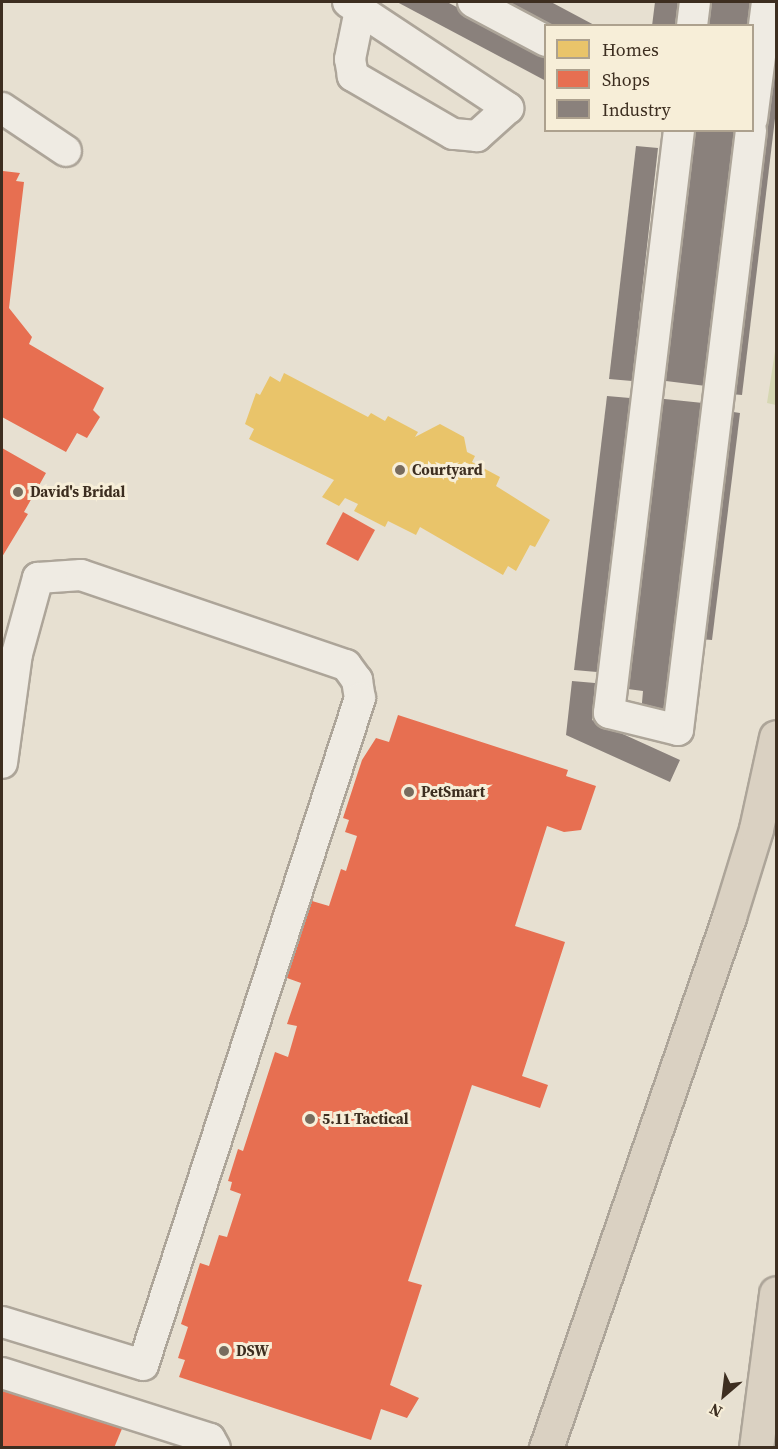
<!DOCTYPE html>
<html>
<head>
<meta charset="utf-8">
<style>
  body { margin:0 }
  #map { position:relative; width:778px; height:1449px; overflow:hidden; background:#e7e0d1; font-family:"Source Serif 4",serif }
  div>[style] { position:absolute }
  .green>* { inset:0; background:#d6d7b3 }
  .homes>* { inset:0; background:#e9c46a }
  .shops>* { inset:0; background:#e76f51 }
  .industry>* { inset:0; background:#8a817c }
  .roads { filter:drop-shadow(2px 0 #ada599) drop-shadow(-2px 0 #ada599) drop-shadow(0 2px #ada599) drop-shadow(0 -2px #ada599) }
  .minor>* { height:30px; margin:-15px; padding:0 15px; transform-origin:15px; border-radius:15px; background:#efebe3 }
  .highway>* { height:33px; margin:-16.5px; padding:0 16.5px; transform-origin:16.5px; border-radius:16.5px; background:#dad1c2 }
  .dots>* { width:16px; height:16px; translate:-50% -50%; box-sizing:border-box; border:3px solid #f7eed8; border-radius:50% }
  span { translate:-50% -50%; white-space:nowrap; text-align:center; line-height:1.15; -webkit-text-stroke:6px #f7eed8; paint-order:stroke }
  .poi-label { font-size:15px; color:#3d2e20; font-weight:700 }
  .left { translate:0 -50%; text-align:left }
  .frame { position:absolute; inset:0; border:3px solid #3d2e20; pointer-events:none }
  .legend { position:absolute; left:544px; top:24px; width:210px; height:108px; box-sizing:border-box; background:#f7eed8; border:2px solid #ada18e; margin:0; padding:8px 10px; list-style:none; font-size:18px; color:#3d2e20 }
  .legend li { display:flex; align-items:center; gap:12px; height:30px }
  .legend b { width:30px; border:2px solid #ada18e }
  .north { position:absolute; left:694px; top:1365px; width:60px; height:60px; -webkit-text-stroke:4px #f7eed8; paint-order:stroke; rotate:208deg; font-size:16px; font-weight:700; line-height:24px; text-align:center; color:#3d2e20 }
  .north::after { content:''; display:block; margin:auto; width:21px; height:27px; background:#3d2e20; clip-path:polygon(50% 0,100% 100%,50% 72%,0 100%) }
</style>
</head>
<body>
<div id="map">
  <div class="green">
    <i style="clip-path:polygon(776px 345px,776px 405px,767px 403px)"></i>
  </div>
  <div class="homes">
    <i style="clip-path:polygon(284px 373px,368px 417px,371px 413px,385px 421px,388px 416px,418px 432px,415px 437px,440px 424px,464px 437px,467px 452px,475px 456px,472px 462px,500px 477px,496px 486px,550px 520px,535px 547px,530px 545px,516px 571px,508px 566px,503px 575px,420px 527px,416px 535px,388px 521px,385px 527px,354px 511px,358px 504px,345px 498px,339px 506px,322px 497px,334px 480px,249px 439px,254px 429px,245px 424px,256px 393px,260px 395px,270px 376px,280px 382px)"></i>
  </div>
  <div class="shops">
    <i style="clip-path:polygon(3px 171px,20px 173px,16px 181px,24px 182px,9px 308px,32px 337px,29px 344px,104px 388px,93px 410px,100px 417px,87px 438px,77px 433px,66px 452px,2px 417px)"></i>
    <i style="clip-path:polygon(2px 448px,46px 473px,24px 512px,28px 514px,2px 557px)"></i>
    <i style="clip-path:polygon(343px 512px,375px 530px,358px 561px,326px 544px)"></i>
    <i style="clip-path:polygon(398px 715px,568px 770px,566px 776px,596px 786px,581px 830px,564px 832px,547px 826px,515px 926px,565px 942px,522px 1076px,548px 1085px,540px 1108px,472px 1085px,408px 1281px,422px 1285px,390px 1385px,419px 1398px,407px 1418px,381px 1409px,371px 1440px,179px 1377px,185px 1360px,178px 1358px,188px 1327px,181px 1324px,200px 1263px,209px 1266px,219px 1235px,227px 1237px,241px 1194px,230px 1190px,232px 1182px,228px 1181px,238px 1149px,243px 1151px,275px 1052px,288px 1057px,297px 1026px,287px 1024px,301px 983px,287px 978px,312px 901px,329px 906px,341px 869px,346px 871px,357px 836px,345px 832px,349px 820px,343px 818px,362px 760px,376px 738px,389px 742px)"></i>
    <i style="clip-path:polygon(2px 1386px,126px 1419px,114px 1448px,2px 1448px)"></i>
  </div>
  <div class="industry">
    <i style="clip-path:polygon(397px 2px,447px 2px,546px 54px,546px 81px)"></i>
    <i style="clip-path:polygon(504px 2px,551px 2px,596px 26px,549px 26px)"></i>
    <i style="clip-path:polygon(655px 2px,678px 2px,675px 26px,652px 26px)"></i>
    <i style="clip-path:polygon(704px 2px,752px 2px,749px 26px,701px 26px)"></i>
    <i style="clip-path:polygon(769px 62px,776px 63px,776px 110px,742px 395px,730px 394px)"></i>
    <i style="clip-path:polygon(688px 130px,736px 130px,706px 386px,658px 380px)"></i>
    <i style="clip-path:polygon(636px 146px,658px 148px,632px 381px,609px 379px)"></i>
    <i style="clip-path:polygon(607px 396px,630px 398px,597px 672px,574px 670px)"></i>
    <i style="clip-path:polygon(655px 398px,703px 403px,665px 717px,641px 714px,643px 691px,620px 688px)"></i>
    <i style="clip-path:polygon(727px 411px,740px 413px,712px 640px,699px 639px)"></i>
    <i style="clip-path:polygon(572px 681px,595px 683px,592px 720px,680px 760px,670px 782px,566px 735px)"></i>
  </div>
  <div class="roads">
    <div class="minor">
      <i style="left:348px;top:2px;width:14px;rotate:34deg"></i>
      <i style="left:360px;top:10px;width:178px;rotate:33.5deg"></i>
      <i style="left:508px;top:108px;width:42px;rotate:137.9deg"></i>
      <i style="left:477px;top:136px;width:24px;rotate:-175deg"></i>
      <i style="left:453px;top:134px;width:116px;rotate:-149.9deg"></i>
      <i style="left:353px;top:76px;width:17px;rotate:-100deg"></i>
      <i style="left:350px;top:59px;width:50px;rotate:-78.5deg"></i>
      <i style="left:473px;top:2px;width:83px;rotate:28.1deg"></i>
      <i style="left:692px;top:26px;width:24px;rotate:-83deg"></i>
      <i style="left:2px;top:108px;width:77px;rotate:33.9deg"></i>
      <i style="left:752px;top:119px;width:118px;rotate:-82.7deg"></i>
      <i style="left:679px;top:130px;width:587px;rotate:96.85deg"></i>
      <i style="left:609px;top:713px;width:71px;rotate:13.8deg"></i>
      <i style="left:678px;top:730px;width:604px;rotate:-83.06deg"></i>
      <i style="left:2px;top:763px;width:110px;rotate:-82.2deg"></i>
      <i style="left:17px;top:654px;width:79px;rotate:-74.6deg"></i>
      <i style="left:38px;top:578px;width:43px;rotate:-4deg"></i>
      <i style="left:81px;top:575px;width:280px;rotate:18.8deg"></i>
      <i style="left:346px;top:665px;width:19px;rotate:54deg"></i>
      <i style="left:357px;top:680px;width:18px;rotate:81deg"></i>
      <i style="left:360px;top:698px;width:701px;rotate:108.02deg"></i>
      <i style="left:143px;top:1365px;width:147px;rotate:-163deg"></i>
      <i style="left:2px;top:1373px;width:218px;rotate:17.6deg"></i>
      <i style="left:210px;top:1439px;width:10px;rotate:61deg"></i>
    </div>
    <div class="highway">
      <i style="left:546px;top:1448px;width:562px;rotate:-70.98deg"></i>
      <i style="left:729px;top:917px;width:92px;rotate:-72.9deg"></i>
      <i style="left:756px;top:829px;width:94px;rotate:-77.7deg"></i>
      <i style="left:756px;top:1448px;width:156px;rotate:-82.6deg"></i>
    </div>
  </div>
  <div class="dots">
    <i style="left:400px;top:470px;background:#786c5e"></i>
    <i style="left:18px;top:492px;background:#786c5e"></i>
    <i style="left:409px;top:792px;background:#786c5e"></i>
    <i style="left:310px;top:1119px;background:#786c5e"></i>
    <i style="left:224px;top:1351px;background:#786c5e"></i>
  </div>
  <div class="poi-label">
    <span class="left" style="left:412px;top:470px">Courtyard</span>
    <span class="left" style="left:30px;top:492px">David's Bridal</span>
    <span class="left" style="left:421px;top:792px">PetSmart</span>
    <span class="left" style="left:322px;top:1119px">5.11 Tactical</span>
    <span class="left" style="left:236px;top:1351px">DSW</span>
  </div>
  <div class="frame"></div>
  <ul class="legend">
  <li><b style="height:16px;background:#e9c46a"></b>Homes</li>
  <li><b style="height:16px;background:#e76f51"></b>Shops</li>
  <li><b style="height:16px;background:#8a817c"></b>Industry</li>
  </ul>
  <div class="north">N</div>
</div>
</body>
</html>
